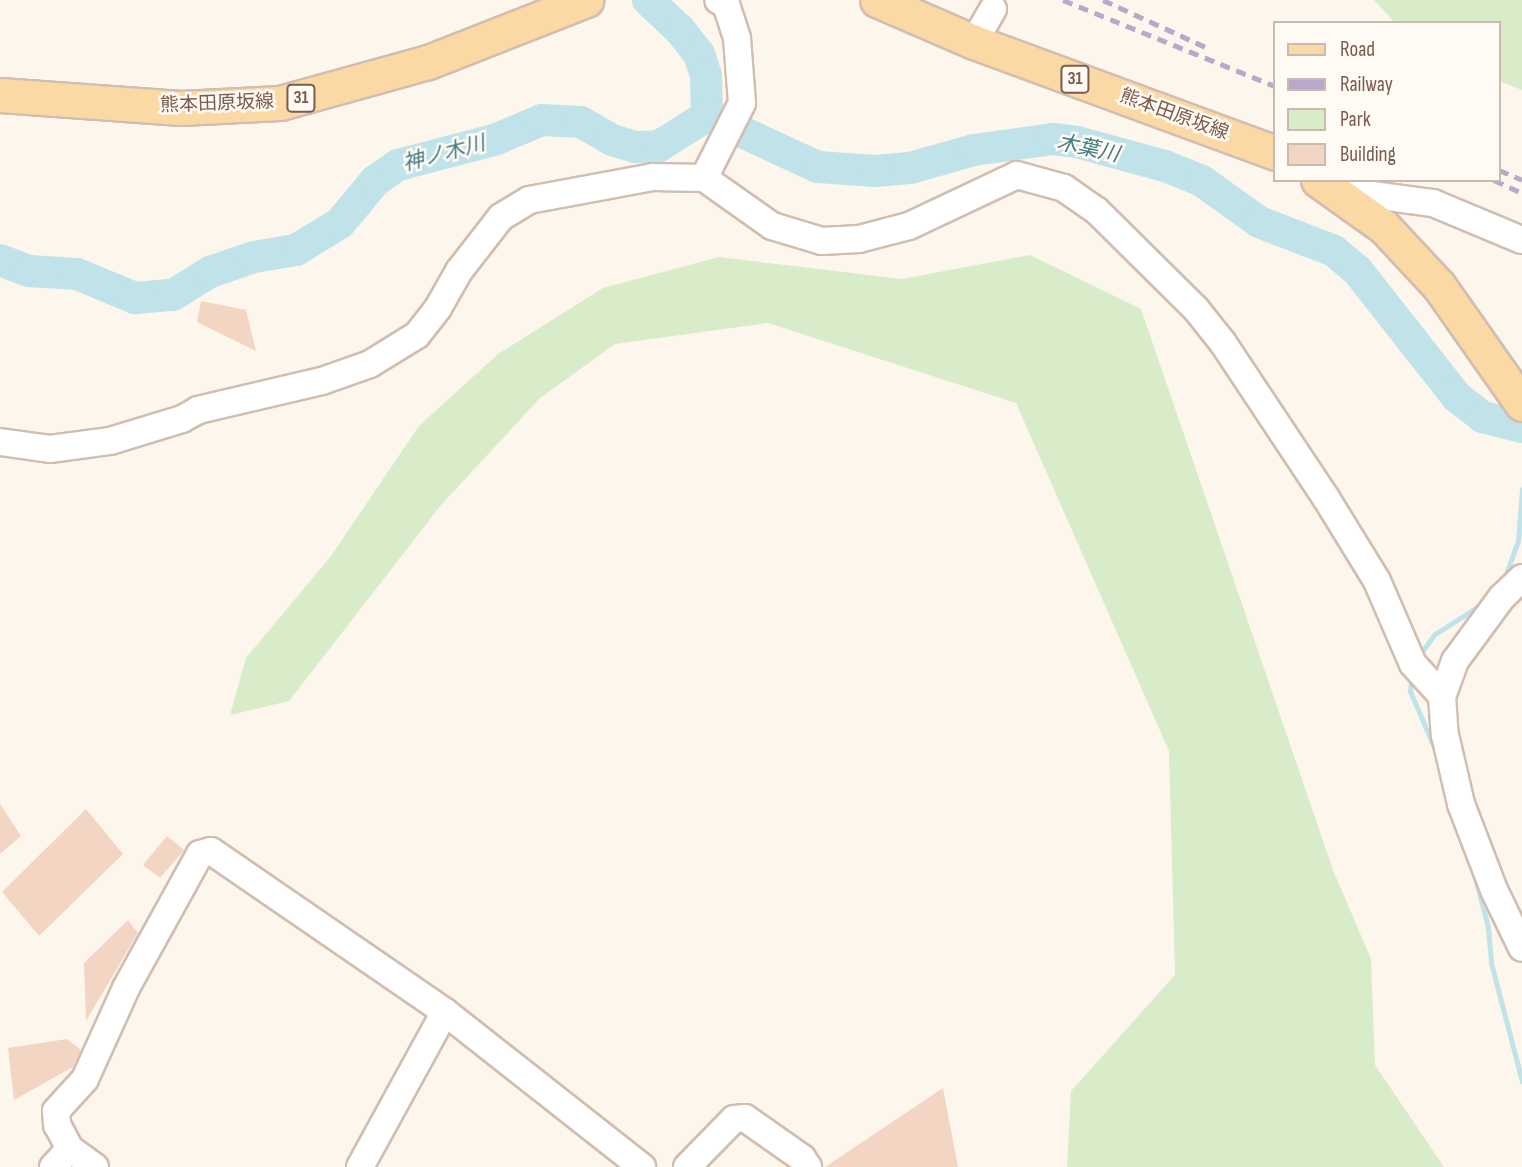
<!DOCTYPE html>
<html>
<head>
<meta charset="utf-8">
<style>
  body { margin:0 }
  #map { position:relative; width:1522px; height:1167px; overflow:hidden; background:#fdf6ec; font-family:"Sofia Sans Condensed","Noto Sans JP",sans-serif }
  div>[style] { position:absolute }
  .green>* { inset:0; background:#d8ecc9 }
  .stream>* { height:5px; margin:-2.5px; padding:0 2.5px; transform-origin:2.5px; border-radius:2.5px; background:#bfe3e8 }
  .river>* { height:32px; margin:-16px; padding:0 16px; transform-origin:16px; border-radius:16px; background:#bfe3e8 }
  .building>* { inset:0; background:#f3d5c3 }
  .roads { filter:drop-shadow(2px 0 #d1beb0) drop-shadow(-2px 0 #d1beb0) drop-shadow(0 2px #d1beb0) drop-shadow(0 -2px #d1beb0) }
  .minor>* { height:26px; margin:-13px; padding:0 13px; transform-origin:13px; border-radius:13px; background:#fff }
  .major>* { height:33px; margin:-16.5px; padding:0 16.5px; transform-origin:16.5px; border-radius:16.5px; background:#fbd9a5 }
  .rail>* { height:5px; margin-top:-2.5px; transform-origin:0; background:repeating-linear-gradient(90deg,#b9a8c9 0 10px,transparent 0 17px) }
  span { translate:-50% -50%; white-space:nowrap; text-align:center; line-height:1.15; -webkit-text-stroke:5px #fffaf3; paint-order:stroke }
  .shield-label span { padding:2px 5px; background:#fffaf3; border:2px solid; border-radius:5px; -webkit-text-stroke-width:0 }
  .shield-label { font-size:18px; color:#7a5c4d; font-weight:700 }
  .street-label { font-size:19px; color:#7a5c4d }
  .water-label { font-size:21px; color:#437c86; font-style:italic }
  .legend { position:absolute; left:1273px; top:21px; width:228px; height:161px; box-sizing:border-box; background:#fffaf3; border:2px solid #cabbb1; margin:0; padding:9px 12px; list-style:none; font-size:21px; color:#7a5c4d }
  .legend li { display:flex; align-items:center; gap:14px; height:35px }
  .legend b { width:35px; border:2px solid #cabbb1 }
</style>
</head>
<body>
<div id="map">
  <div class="green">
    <i style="clip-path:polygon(1374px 0,1522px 0,1522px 90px,1499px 81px,1499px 23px,1395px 23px)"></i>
    <i style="clip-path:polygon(1030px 255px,1141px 309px,1333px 870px,1371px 959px,1375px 1065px,1444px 1167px,1067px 1167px,1071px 1091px,1175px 975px,1169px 751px,1016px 403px,768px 323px,615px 344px,540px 398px,441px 505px,289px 701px,230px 715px,246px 658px,331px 556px,419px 426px,498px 354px,603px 288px,719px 257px,902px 279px)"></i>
  </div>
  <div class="stream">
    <i style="left:1504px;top:579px;width:40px;rotate:-69.8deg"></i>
    <i style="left:1518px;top:541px;width:52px;rotate:-85.6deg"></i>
    <i style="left:1418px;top:657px;width:29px;rotate:-54deg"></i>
    <i style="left:1435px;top:634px;width:56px;rotate:-32.6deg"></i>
    <i style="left:1412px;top:676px;width:15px;rotate:98deg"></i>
    <i style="left:1410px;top:691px;width:69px;rotate:66.8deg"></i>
    <i style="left:1474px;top:873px;width:56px;rotate:75.5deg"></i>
    <i style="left:1488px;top:927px;width:36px;rotate:85deg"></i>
    <i style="left:1491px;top:963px;width:122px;rotate:75.3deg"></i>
  </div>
  <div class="river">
    <i style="left:648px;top:0;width:44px;rotate:43.2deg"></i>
    <i style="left:680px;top:30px;width:31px;rotate:52deg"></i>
    <i style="left:699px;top:54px;width:22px;rotate:72deg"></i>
    <i style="left:706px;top:75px;width:41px;rotate:88.6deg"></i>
    <i style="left:707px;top:116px;width:122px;rotate:24.7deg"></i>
    <i style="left:818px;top:167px;width:57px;rotate:4deg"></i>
    <i style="left:875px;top:171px;width:35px;rotate:-5deg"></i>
    <i style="left:910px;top:168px;width:66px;rotate:-15.7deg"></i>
    <i style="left:974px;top:150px;width:80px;rotate:-7.9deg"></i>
    <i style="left:1053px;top:139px;width:24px;rotate:7deg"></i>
    <i style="left:1077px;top:142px;width:91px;rotate:15.3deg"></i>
    <i style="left:1165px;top:166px;width:40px;rotate:22deg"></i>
    <i style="left:1202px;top:181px;width:70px;rotate:35.7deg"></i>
    <i style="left:1259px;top:222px;width:80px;rotate:21.1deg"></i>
    <i style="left:1334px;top:251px;width:30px;rotate:40deg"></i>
    <i style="left:1357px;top:270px;width:162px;rotate:51.8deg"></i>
    <i style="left:1457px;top:397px;width:33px;rotate:38deg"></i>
    <i style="left:1483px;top:417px;width:40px;rotate:14.4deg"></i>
    <i style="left:0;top:260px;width:31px;rotate:21deg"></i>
    <i style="left:29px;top:271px;width:48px;rotate:3.6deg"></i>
    <i style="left:77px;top:274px;width:63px;rotate:22.5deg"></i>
    <i style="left:135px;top:298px;width:38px;rotate:-5deg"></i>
    <i style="left:173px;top:295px;width:44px;rotate:-31.9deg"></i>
    <i style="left:210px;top:272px;width:46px;rotate:-18.8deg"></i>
    <i style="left:254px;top:257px;width:43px;rotate:-9.5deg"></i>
    <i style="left:296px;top:250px;width:52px;rotate:-31.5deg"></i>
    <i style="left:340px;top:223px;width:55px;rotate:-50.2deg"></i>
    <i style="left:375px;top:181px;width:28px;rotate:-35deg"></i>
    <i style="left:398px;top:165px;width:99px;rotate:-14.6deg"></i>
    <i style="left:494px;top:140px;width:52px;rotate:-22.6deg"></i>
    <i style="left:542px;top:120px;width:39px;rotate:3deg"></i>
    <i style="left:581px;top:122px;width:36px;rotate:30deg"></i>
    <i style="left:612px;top:140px;width:24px;rotate:17deg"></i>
    <i style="left:635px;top:147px;width:24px;rotate:-2deg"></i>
    <i style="left:659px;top:146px;width:57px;rotate:-32deg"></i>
  </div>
  <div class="building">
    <i style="clip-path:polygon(201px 301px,246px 310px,256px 351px,197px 322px)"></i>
    <i style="clip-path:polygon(0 804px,21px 836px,0 854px)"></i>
    <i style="clip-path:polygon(86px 809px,123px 854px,39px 936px,2px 892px)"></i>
    <i style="clip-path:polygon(167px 836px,184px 850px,160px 878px,143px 865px)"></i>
    <i style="clip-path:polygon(128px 920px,138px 933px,86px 1021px,84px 963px)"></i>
    <i style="clip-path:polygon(67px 1039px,81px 1050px,73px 1067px,14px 1100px,8px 1048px)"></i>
    <i style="clip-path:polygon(943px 1088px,958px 1167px,825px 1167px)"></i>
  </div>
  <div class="roads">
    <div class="minor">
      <i style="left:974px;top:42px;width:38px;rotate:-60deg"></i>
      <i style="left:704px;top:178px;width:84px;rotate:-63.1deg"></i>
      <i style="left:742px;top:103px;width:65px;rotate:-94.4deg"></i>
      <i style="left:737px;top:38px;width:35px;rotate:-108deg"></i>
      <i style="left:726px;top:5px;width:9px;rotate:-148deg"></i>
      <i style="left:1335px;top:190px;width:99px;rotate:7.6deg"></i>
      <i style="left:1433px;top:203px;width:96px;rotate:22.6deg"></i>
      <i style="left:0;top:442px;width:50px;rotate:8deg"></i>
      <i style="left:50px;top:449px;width:61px;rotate:-7.6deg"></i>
      <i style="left:110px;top:441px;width:75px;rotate:-17deg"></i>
      <i style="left:182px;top:419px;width:18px;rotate:-29deg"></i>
      <i style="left:198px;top:410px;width:127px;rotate:-13.2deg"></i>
      <i style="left:322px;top:381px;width:51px;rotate:-19.5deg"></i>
      <i style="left:370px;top:364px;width:55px;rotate:-31.7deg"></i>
      <i style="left:417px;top:335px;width:34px;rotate:-52deg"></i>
      <i style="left:438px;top:308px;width:43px;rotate:-60.4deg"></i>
      <i style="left:459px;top:271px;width:68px;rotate:-52.1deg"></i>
      <i style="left:501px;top:217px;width:33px;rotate:-31deg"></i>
      <i style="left:529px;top:200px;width:126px;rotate:-10.5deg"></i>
      <i style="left:653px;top:177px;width:51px;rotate:1.1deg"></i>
      <i style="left:704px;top:178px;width:83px;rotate:35.2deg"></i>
      <i style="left:772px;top:226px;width:52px;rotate:16.7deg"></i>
      <i style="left:822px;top:241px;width:37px;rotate:-3deg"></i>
      <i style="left:859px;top:239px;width:52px;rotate:-14.6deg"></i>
      <i style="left:909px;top:226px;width:119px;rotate:-25.3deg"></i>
      <i style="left:1017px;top:175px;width:49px;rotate:15.5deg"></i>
      <i style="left:1064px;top:188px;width:39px;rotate:35deg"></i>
      <i style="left:1096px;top:210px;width:141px;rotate:44.7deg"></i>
      <i style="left:1196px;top:309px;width:43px;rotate:51.5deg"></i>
      <i style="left:1223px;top:343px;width:186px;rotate:56.4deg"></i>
      <i style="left:1326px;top:498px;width:97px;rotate:58.4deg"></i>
      <i style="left:1377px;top:581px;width:90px;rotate:66.6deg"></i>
      <i style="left:1413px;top:664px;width:43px;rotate:47.8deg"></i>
      <i style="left:1522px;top:578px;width:28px;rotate:136deg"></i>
      <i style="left:1502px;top:597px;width:79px;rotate:126.3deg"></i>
      <i style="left:1455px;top:661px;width:37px;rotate:110deg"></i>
      <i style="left:1442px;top:696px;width:39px;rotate:86deg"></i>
      <i style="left:1445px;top:735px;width:71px;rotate:76.9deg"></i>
      <i style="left:1461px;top:804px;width:92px;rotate:69deg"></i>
      <i style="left:1494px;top:890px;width:64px;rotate:64.2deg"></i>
      <i style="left:53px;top:1167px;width:25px;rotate:-47deg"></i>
      <i style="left:95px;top:1167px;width:31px;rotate:-144deg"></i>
      <i style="left:70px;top:1149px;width:27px;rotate:-118deg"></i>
      <i style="left:57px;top:1125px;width:14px;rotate:-94deg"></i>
      <i style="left:56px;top:1111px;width:43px;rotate:-47.8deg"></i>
      <i style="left:85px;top:1079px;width:100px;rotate:-65.7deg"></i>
      <i style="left:126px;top:988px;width:153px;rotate:-61.1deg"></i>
      <i style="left:200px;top:854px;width:11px;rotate:-15deg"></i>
      <i style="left:211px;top:851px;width:284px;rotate:34.5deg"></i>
      <i style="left:445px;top:1012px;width:251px;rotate:38.2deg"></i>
      <i style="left:360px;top:1167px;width:177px;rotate:-61.3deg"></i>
      <i style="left:687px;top:1167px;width:67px;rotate:-45.6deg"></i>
      <i style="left:734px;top:1119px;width:11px;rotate:-5deg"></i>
      <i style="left:745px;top:1118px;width:70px;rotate:35.1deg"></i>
      <i style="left:802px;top:1158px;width:11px;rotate:56deg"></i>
    </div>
    <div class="major">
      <i style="left:877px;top:0;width:106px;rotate:23.4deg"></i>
      <i style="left:974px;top:42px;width:321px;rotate:20.2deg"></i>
      <i style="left:0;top:95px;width:181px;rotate:4.1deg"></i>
      <i style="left:181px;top:108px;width:99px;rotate:-2.9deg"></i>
      <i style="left:280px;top:103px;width:154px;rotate:-15.5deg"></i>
      <i style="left:428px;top:62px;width:170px;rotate:-21.4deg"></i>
      <i style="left:1318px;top:180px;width:81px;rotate:35.5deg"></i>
      <i style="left:1384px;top:227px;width:81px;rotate:47deg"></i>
      <i style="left:1439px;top:286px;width:144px;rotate:54.9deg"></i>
    </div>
  </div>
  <div class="rail">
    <i style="left:1063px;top:0;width:229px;rotate:22.1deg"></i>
    <i style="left:1103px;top:0;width:115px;rotate:24.6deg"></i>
    <i style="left:1499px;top:170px;width:25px;rotate:23deg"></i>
    <i style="left:1494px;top:180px;width:31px;rotate:25deg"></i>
  </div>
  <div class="shield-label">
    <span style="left:1075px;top:79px">31</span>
    <span style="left:301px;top:98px">31</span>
  </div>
  <div class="street-label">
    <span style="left:217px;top:104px;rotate:-2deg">熊本田原坂線</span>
    <span style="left:1174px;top:115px;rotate:20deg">熊本田原坂線</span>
  </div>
  <div class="water-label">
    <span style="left:1088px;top:149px;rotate:12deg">木葉川</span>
    <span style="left:444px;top:154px;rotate:-15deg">神ノ木川</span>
  </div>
  <ul class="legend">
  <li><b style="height:9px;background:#fbd9a5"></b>Road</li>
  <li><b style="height:9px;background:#b9a8c9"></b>Railway</li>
  <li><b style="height:19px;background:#d8ecc9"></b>Park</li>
  <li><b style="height:19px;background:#f3d5c3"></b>Building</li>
  </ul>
</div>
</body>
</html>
